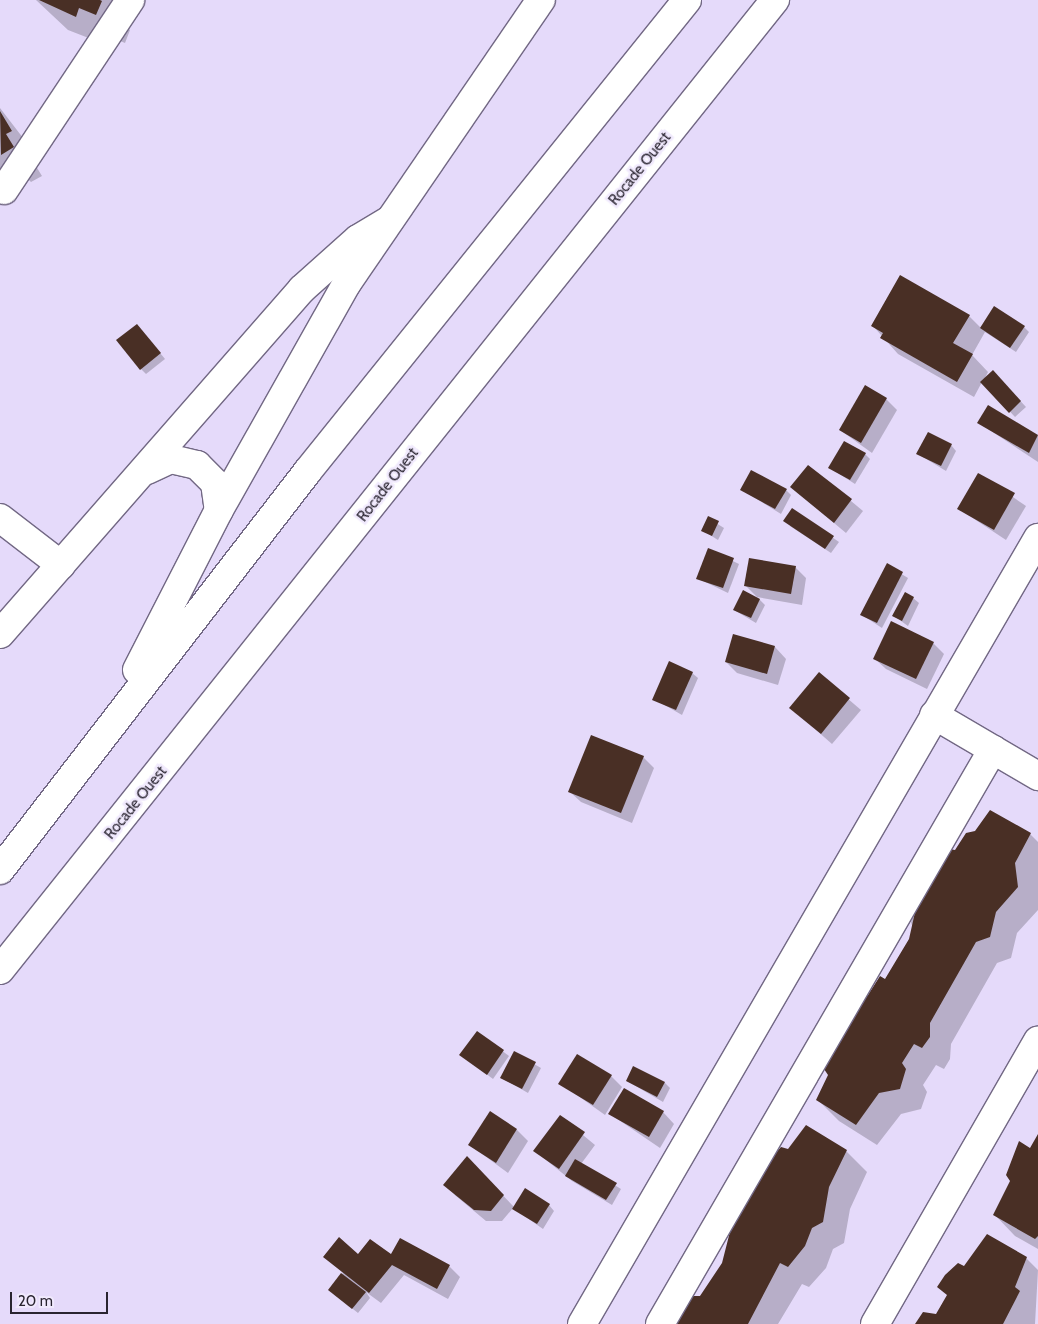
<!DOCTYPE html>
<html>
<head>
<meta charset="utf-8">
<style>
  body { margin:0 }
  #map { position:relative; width:1038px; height:1324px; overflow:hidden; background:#e5dafa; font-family:Cabin,sans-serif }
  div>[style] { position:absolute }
  .shadow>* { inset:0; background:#0003 }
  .building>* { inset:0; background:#492f25 }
  .roads { filter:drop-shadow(1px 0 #726884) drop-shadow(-1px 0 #726884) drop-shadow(0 1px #726884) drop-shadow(0 -1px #726884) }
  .minor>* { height:28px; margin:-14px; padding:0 14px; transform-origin:14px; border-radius:14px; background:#fff }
  .highway>* { height:28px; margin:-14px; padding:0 14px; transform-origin:14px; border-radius:14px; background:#fff }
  span { translate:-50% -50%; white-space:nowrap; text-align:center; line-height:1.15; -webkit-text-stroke:5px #f0e9fd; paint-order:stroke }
  .street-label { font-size:15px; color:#292430 }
  .scale { position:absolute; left:10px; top:1292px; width:98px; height:22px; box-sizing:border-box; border:2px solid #292430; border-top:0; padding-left:6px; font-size:15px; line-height:18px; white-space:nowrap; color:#292430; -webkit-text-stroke:4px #f0e9fd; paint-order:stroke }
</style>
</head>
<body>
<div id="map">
  <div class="shadow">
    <i style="clip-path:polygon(36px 0,136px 0,121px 21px,130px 30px,125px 43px,108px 36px,104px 44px,68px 30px)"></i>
    <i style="clip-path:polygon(0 108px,40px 160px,34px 163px,42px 176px,31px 182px,25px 176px,0 199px)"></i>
    <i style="clip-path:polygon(969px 316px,981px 328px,1024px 327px,1029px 332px,1016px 352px,985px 332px,972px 355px,988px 372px,984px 380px,998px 377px,1026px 407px,1015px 417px,982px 382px,974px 397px,898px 354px,873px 326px)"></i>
    <i style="clip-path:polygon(142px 331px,165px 359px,146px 374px,141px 369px)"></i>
    <i style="clip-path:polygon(886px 399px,897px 410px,872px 453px,840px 430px)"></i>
    <i style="clip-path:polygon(988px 407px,1038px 436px,1038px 462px,979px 423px)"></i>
    <i style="clip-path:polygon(951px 445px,956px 451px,946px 471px,918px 454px)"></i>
    <i style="clip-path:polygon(865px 454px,870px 459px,855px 484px,830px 468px)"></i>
    <i style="clip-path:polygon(809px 466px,863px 511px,846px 533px,791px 487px)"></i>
    <i style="clip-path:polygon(979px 474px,1026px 506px,1006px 540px,959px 509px)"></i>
    <i style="clip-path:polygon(742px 490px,786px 490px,791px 495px,781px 514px)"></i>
    <i style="clip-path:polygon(793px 510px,839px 542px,831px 553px,790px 526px)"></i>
    <i style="clip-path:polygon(708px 518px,724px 528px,718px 540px,702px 530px)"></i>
    <i style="clip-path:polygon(708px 549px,739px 564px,728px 593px,697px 578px)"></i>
    <i style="clip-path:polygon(887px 565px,908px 578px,882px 628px,862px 615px)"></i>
    <i style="clip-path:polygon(795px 567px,806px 578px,802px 605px,757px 597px,765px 605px,756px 623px,734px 610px,759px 599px,745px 585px)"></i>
    <i style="clip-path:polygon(913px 598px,919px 603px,908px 626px,894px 616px)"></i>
    <i style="clip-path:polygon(933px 643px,944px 654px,927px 689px,886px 669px,874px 658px)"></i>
    <i style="clip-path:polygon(775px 647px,786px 659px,778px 685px,737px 673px,726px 662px)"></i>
    <i style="clip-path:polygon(692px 673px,698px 678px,682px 715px,654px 699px)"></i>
    <i style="clip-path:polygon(819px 674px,861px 710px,832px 744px,791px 708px)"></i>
    <i style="clip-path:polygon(643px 757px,654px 768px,632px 823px,581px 802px,569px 791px)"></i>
    <i style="clip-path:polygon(1030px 834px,1038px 842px,1038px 910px,1017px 933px,1011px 958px,997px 963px,951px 1044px,950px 1059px,944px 1069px,936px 1065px,923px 1085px,927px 1092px,921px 1109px,901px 1114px,877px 1145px,839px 1121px,818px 1100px,869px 996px,885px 981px,914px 933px,911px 922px,919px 900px,955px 851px)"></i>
    <i style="clip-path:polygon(477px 1032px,509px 1056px,493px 1079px,461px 1055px)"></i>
    <i style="clip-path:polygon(515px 1053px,541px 1068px,528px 1093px,502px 1078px)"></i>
    <i style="clip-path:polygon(611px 1076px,622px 1087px,605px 1115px,560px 1083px)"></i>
    <i style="clip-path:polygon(627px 1081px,665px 1083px,670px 1088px,663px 1102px)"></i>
    <i style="clip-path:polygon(663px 1112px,674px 1124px,660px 1148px,610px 1114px)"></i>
    <i style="clip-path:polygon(560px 1116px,595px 1145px,581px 1164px,621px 1189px,612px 1205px,572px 1181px,535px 1151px)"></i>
    <i style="clip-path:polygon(517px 1130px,528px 1141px,508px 1173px,470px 1145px)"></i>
    <i style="clip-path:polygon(1038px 1136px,1038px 1249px,1015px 1236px,994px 1214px)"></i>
    <i style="clip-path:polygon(788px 1150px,846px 1151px,867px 1172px,850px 1209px,844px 1243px,833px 1249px,826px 1268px,809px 1287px,802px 1284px,778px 1324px,671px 1324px,701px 1298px,724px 1264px)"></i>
    <i style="clip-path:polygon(467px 1158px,514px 1207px,549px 1205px,554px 1211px,543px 1229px,513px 1208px,502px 1221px,486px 1221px,456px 1196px,445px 1185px)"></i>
    <i style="clip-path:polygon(391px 1256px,449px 1266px,460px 1277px,448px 1299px,404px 1275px,381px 1303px,366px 1292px,370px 1298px,358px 1313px,329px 1290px,343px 1273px,325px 1257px)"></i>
    <i style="clip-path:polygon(1026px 1258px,1038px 1270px,1035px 1324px,916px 1324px,937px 1316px,965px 1268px)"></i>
  </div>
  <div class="building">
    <i style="clip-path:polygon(39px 0,100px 0,102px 1px,96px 15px,79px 8px,76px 17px)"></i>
    <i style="clip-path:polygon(0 111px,12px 131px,6px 134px,14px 147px,1px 155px)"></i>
    <i style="clip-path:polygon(900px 275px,970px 315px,953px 343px,973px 354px,957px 382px,880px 338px,883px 333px,871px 326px)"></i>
    <i style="clip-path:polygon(994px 306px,1025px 326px,1010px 348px,980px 328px)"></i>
    <i style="clip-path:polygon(137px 324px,161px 353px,140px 370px,116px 340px)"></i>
    <i style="clip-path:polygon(993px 370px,1021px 401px,1009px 413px,980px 382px)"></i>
    <i style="clip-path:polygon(865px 385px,887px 398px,861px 443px,839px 430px)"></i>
    <i style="clip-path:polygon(988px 405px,1038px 435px,1029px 453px,977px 423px)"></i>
    <i style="clip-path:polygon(928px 432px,952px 444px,941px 466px,916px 454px)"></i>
    <i style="clip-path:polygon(844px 441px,866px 453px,850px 480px,828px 468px)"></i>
    <i style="clip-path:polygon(808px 465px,852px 499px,834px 523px,790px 487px)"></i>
    <i style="clip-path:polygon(751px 470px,787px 489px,775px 509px,740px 490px)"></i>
    <i style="clip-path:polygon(978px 473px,1015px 493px,994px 530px,957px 509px)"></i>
    <i style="clip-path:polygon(792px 508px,834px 536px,825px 549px,783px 521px)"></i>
    <i style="clip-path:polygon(708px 516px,719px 521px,712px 536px,701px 531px)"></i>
    <i style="clip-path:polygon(708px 548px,734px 558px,723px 588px,696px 579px)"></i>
    <i style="clip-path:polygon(749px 558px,796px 566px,791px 594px,744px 586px)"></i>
    <i style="clip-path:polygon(887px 563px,903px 572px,877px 623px,860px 615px)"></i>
    <i style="clip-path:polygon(743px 590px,760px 599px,751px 618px,733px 610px)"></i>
    <i style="clip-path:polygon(905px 592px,914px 597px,902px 621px,892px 616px)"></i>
    <i style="clip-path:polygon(891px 621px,934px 642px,916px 679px,873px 659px)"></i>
    <i style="clip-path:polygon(733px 634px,775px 646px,767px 674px,725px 662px)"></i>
    <i style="clip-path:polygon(669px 661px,693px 672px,676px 710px,652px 700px)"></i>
    <i style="clip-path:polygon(819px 672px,850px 698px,821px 734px,789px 708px)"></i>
    <i style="clip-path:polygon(591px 735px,644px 756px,621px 813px,568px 792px)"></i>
    <i style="clip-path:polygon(990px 810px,1031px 833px,1015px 863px,1018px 887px,996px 912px,990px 937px,976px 942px,930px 1023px,930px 1037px,922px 1048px,914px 1044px,902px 1063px,906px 1069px,900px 1089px,879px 1093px,856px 1125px,816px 1100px,828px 1075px,824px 1069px,833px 1045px,862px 996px,868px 995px,880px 976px,885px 979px,909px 939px,918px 899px,949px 849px,955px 850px,966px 833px,975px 831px)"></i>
    <i style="clip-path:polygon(477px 1031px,504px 1050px,487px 1075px,459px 1055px)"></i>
    <i style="clip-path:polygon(514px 1051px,536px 1062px,522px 1089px,500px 1078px)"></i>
    <i style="clip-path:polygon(577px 1054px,612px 1075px,593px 1105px,558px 1084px)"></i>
    <i style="clip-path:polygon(633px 1066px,665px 1082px,657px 1097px,626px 1081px)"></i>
    <i style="clip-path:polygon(624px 1088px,664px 1111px,649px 1137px,608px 1114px)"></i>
    <i style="clip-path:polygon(490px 1111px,517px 1129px,496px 1163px,468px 1145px)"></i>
    <i style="clip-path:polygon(560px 1115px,585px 1132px,559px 1169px,533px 1151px)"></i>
    <i style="clip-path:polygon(806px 1125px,847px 1150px,829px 1187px,823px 1222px,812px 1228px,805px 1246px,788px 1267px,780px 1263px,748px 1324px,670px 1324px,692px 1296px,700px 1296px,722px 1263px,734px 1216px,765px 1165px,781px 1147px,788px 1149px)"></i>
    <i style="clip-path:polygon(1038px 1134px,1038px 1236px,1035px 1239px,993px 1215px,1010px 1181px,1006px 1175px,1019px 1141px,1030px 1148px)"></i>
    <i style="clip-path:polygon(467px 1156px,504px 1195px,491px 1211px,474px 1210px,443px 1185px)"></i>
    <i style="clip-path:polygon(575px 1159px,617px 1183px,606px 1200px,565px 1176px)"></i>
    <i style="clip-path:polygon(525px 1188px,550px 1204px,537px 1224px,512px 1209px)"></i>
    <i style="clip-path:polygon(987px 1234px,1027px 1257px,1015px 1287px,1020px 1291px,1003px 1324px,915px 1324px,923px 1312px,936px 1314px,947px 1295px,937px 1287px,945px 1275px,958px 1263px,964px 1266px)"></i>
    <i style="clip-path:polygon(339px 1237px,358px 1254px,370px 1239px,391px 1254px,400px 1238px,450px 1265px,437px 1289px,392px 1265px,369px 1293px,323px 1257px)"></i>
    <i style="clip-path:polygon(341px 1273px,366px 1292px,352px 1309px,328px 1290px)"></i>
  </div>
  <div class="roads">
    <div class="minor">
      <i style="left:4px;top:190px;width:228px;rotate:-56.4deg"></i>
      <i style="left:147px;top:470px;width:26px;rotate:-25deg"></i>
      <i style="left:171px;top:459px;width:27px;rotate:13deg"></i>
      <i style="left:197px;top:465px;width:25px;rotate:45deg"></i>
      <i style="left:215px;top:483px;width:27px;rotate:82deg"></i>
      <i style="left:0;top:518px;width:77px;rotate:37.6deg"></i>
      <i style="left:0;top:634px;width:459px;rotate:-48.8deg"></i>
      <i style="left:302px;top:289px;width:75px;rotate:-41.8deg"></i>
      <i style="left:358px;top:239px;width:37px;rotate:-31deg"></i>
      <i style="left:934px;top:715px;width:121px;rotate:30.4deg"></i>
      <i style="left:582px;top:1324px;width:909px;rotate:-59.88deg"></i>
      <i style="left:660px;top:1324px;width:664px;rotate:-59.92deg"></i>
      <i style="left:875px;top:1324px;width:327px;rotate:-60.1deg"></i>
    </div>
    <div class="highway">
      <i style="left:137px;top:670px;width:180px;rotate:-62.9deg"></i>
      <i style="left:219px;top:510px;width:261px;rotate:-60.6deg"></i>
      <i style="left:347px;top:283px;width:343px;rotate:-55.6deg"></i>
      <i style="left:0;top:870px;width:503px;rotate:-52.35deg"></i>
      <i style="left:307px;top:472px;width:606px;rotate:-51.16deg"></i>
      <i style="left:0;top:970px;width:1242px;rotate:-51.38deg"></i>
    </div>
  </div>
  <div class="street-label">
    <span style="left:640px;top:169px;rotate:-51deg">Rocade Ouest</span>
    <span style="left:388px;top:485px;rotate:-52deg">Rocade Ouest</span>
    <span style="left:136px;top:803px;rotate:-51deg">Rocade Ouest</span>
  </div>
  <div class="scale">20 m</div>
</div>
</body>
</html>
